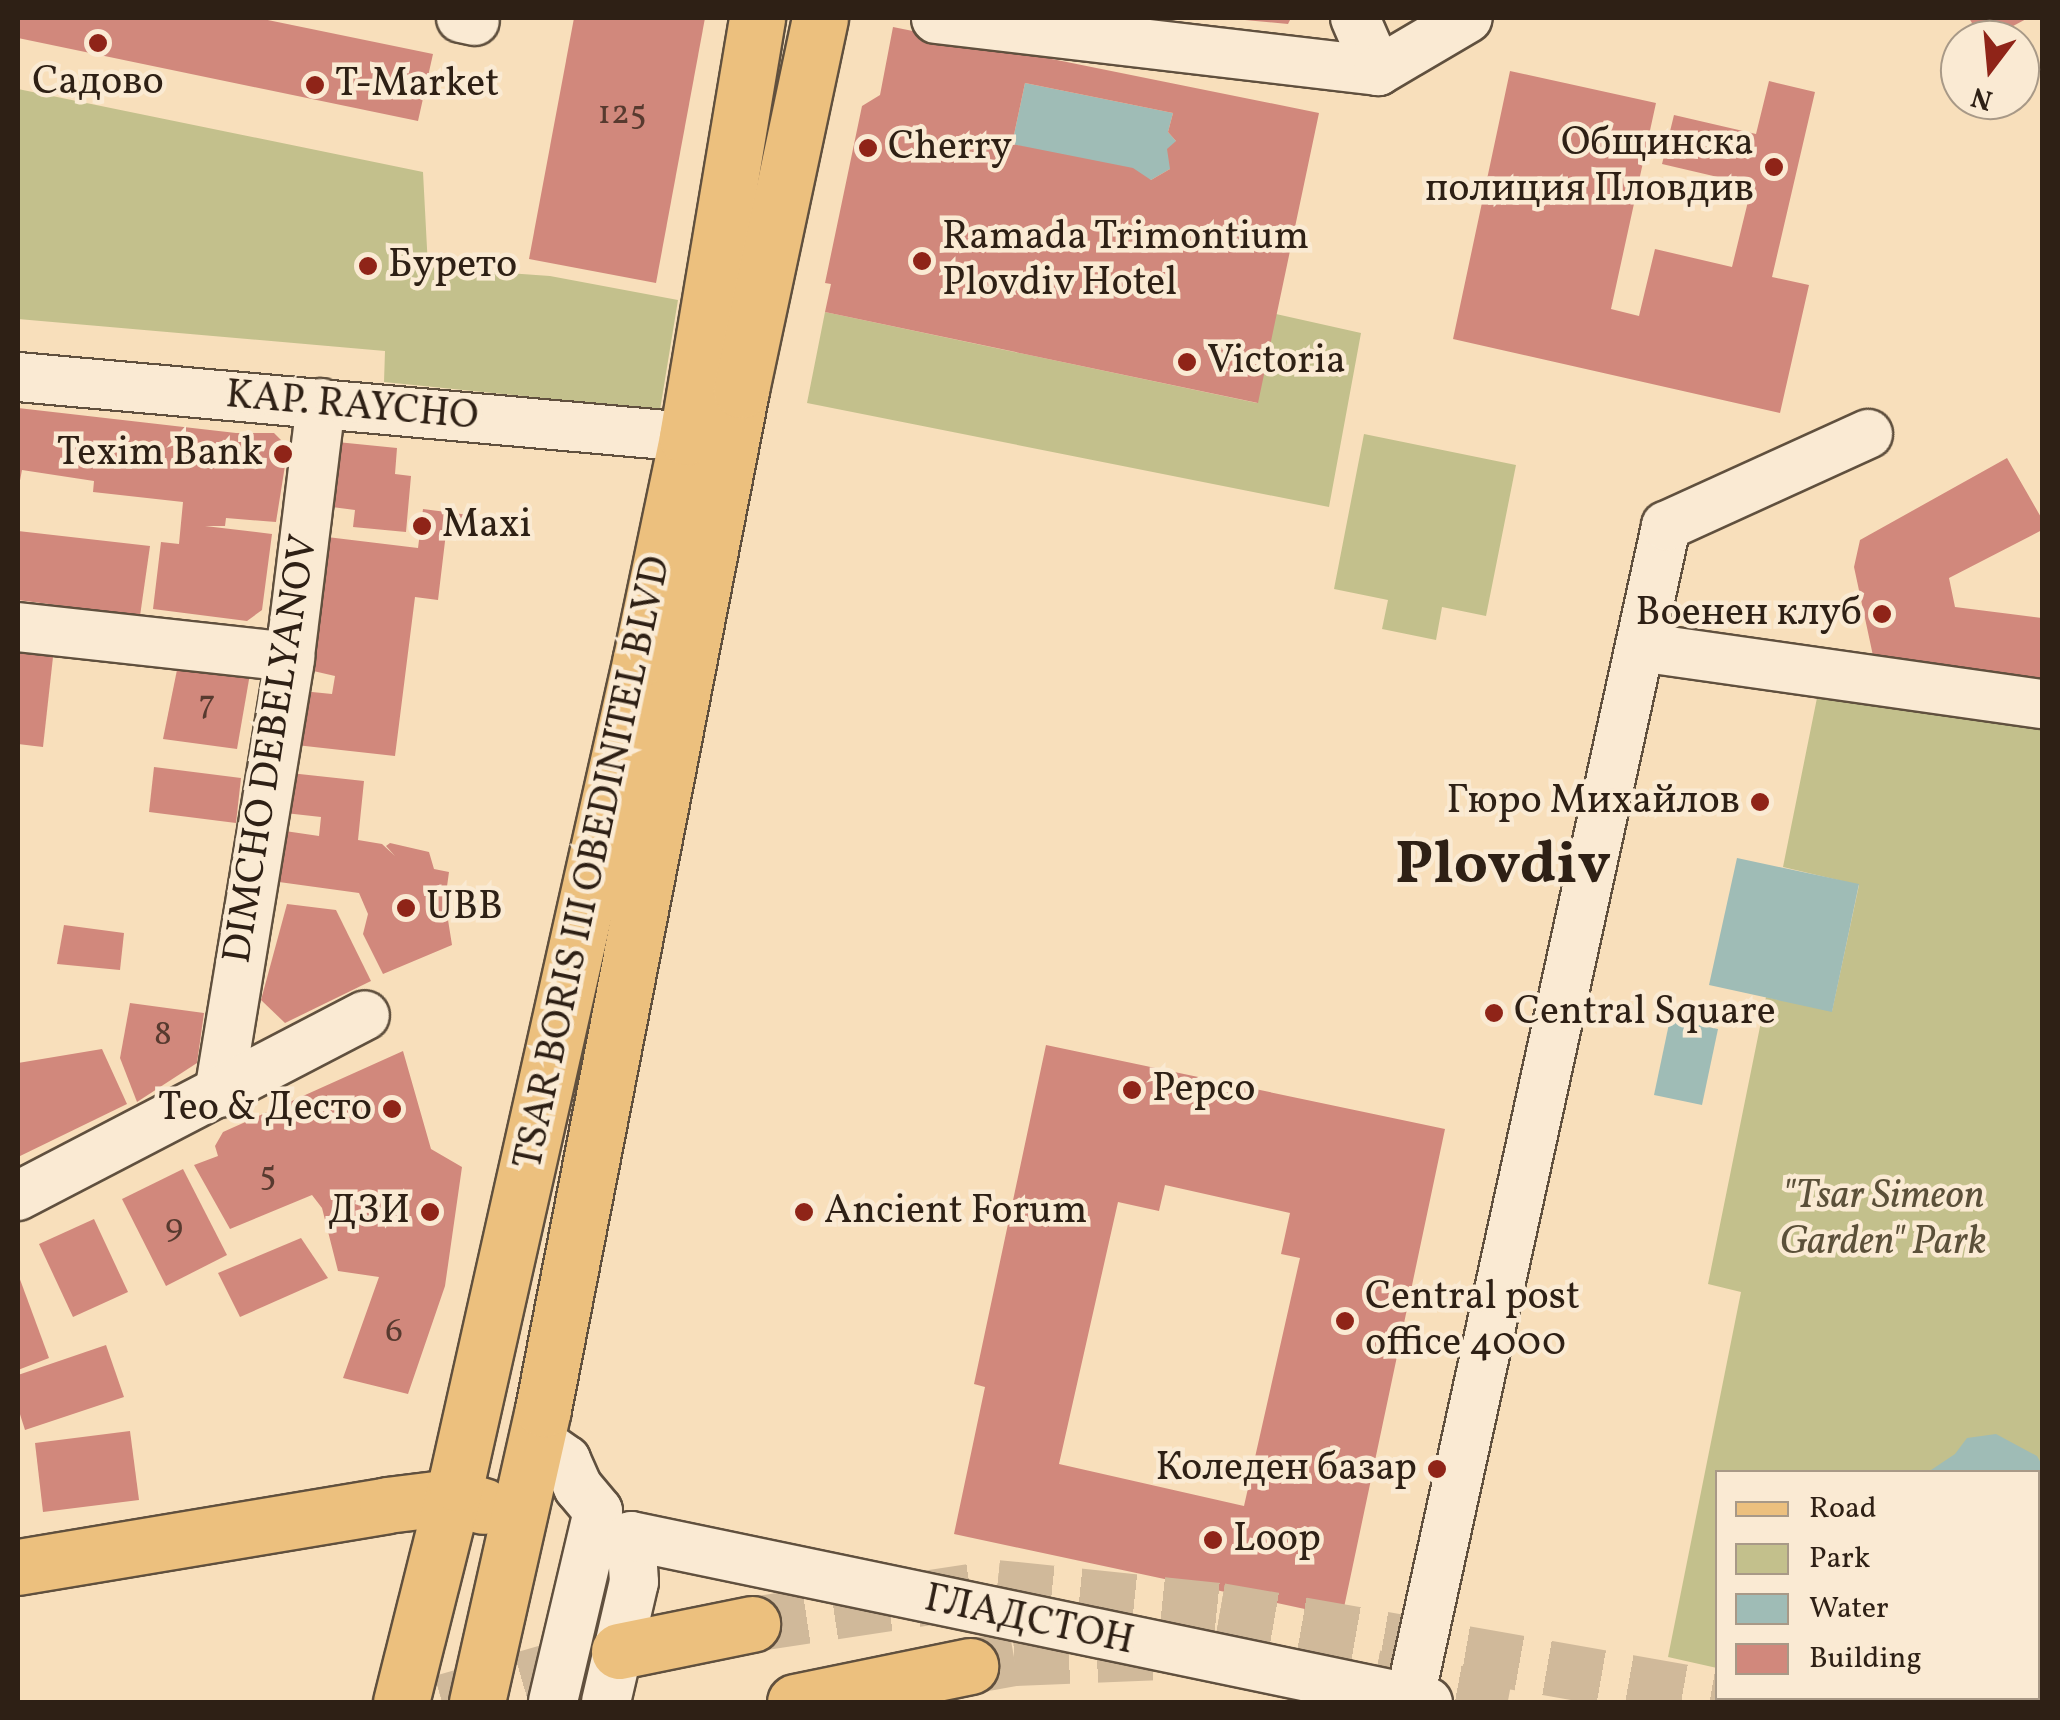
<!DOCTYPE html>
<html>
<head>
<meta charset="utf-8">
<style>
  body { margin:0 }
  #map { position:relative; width:2060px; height:1720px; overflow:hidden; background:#f8dfbb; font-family:Vollkorn,serif }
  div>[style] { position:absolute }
  .green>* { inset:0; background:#c3c08c }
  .water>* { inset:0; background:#9fbcb6 }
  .building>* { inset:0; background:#d1887c }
  .major-tunnel>* { height:55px; margin-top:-27.5px; transform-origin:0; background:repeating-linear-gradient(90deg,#d0b99a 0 55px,transparent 0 83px) }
  .roads { filter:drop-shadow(2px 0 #60503e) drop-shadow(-2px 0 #60503e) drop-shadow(0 2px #60503e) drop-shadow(0 -2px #60503e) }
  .minor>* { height:48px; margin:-24px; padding:0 24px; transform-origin:24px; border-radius:24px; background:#faead3 }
  .major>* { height:55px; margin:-27.5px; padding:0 27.5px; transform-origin:27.5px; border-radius:27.5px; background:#ecc07e }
  .dots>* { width:28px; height:28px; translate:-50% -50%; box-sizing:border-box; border:5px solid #faead3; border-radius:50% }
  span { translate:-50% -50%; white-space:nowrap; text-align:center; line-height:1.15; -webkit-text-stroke:9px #faead3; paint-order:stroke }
  .number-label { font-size:35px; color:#573a2f }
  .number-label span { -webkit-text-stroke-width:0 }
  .poi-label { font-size:40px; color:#2e2015 }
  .left { translate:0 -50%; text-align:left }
  .right { translate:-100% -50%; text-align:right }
  .street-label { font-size:40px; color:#2e2015 }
  .park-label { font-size:40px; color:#5b5039; font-style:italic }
  .town-label { font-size:60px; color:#2e2015; font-weight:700 }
  .frame { position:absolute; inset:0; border:20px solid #2e2015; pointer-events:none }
  .legend { position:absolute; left:1715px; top:1470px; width:325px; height:230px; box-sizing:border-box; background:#faead3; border:2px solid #a89987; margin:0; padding:12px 18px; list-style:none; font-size:30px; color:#2e2015 }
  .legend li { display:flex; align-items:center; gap:20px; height:50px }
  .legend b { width:50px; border:2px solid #a89987 }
  .north { position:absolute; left:1940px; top:20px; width:100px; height:100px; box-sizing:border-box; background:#faead3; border:2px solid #a89987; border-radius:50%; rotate:196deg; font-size:28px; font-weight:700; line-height:40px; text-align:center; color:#2e2015 }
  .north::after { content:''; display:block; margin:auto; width:35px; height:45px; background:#8f2418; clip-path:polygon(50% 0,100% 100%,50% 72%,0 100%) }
</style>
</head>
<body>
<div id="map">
  <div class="green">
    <i style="clip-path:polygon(18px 89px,423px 172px,428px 267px,550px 276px,678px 300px,660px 410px,384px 382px,385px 351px,18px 319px)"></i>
    <i style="clip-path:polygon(825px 312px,1257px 403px,1276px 314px,1361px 333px,1329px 507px,807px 403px)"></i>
    <i style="clip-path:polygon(1364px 434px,1516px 465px,1486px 616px,1442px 607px,1436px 640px,1382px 629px,1388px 600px,1334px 589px)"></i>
    <i style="clip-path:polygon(1820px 683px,2042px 715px,2042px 1702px,1867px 1702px,1845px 1698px,2038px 1698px,2038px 1472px,1718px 1472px,1717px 1668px,1668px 1657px,1741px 1292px,1708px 1284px,1766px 997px,1832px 1011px,1859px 885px,1783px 867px)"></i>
  </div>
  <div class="water">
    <i style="clip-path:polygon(1025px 83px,1173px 113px,1168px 132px,1176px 141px,1170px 169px,1151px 180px,1012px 144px)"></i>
    <i style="clip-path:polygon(1737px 858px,1859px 884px,1832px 1012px,1709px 985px)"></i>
    <i style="clip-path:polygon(1670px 1019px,1718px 1029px,1702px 1105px,1654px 1095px)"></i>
    <i style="clip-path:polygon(1996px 1434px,2037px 1456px,2042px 1465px,2042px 1547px,2038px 1549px,2038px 1472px,1928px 1472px,1955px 1454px,1967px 1438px)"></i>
  </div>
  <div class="building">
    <i style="clip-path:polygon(18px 18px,258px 18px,433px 54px,418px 121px,18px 38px)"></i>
    <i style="clip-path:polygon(574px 18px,705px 18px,656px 283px,529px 259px)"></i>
    <i style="clip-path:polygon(1223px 18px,1291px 18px,1288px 24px)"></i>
    <i style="clip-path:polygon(1969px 18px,2028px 18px,1987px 40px,1982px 40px)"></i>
    <i style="clip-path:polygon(evenodd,893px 27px,1319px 113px,1258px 403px,825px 312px,831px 284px,825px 283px,862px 106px,880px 95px,893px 27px,1025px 83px,1173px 113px,1168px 132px,1176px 141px,1167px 149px,1170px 169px,1151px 180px,1133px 168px,1012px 144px,1025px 83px)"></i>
    <i style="clip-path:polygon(1510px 71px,1656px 103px,1611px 309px,1639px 316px,1655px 249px,1732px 267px,1752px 185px,1662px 164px,1674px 115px,1756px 134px,1769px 81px,1815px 92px,1772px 277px,1809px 285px,1780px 413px,1453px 339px)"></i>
    <i style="clip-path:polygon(18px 408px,236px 433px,274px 433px,288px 447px,276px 522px,226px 518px,225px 526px,205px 526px,272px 534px,262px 610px,247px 621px,153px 609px,161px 542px,179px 544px,183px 502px,93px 492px,94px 481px,22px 470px,18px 491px)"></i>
    <i style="clip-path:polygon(337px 442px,397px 448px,395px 474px,411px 476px,406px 532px,353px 527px,355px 510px,332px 507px)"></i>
    <i style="clip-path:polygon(2007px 458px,2042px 519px,2042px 530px,1949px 578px,1955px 607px,2042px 618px,2042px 687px,1875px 665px,1854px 567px,1860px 540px)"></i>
    <i style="clip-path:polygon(423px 509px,469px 515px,467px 536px,446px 533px,438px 600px,415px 597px,395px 756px,296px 745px,302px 691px,332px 694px,335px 676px,309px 670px,327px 537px,418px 548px)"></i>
    <i style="clip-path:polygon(18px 531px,150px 546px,140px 616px,18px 600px)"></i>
    <i style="clip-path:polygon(18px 644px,54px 648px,43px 747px,18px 744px)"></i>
    <i style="clip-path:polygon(179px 660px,251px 668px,237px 749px,163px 739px)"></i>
    <i style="clip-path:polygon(154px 767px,241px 778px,236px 823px,149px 812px)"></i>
    <i style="clip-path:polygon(290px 773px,364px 781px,358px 840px,382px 844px,395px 856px,386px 846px,390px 843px,429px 852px,434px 869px,449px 872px,445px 901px,452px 945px,383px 974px,363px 934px,368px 914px,359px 893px,279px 882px,285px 831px,319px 836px,321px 817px,285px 813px)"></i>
    <i style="clip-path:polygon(287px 904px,336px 910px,371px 981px,285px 1023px,261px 1000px)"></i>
    <i style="clip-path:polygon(64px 925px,124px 933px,120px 970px,57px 964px)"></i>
    <i style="clip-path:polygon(130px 1003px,204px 1013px,197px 1063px,137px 1102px,120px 1058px)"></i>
    <i style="clip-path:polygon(evenodd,1046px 1045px,1445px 1129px,1342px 1617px,954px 1534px,985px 1387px,974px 1384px,1046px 1045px,1165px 1185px,1290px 1213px,1281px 1254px,1300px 1258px,1244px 1506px,1059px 1464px,1118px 1202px,1159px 1211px,1165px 1185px)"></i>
    <i style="clip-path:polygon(102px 1049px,127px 1104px,18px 1157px,18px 1063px)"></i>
    <i style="clip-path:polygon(403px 1051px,431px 1149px,462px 1167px,445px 1286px,408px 1394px,343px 1378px,379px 1277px,338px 1271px,322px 1208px,312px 1195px,230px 1229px,194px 1165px,218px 1156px,215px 1146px,223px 1132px)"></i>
    <i style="clip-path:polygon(183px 1169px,227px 1255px,166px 1286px,122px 1199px)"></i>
    <i style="clip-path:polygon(94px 1219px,128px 1292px,73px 1317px,39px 1244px)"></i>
    <i style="clip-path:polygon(301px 1238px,328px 1278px,240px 1317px,218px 1273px)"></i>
    <i style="clip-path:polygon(18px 1274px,49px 1358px,18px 1370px)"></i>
    <i style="clip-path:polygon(106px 1345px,124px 1397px,25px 1430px,18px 1408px,18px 1375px)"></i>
    <i style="clip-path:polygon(130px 1431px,139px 1500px,43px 1512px,35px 1443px)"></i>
    <i style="clip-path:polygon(1961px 1698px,1959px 1702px,1893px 1699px,1893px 1698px)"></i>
  </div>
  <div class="major-tunnel">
    <i style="left:752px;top:1624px;width:248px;rotate:-8.6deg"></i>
    <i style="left:997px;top:1587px;width:224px;rotate:5.9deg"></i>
    <i style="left:1220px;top:1610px;width:532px;rotate:9.96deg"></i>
    <i style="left:970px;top:1666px;width:45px;rotate:-10.3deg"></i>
    <i style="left:1014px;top:1658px;width:148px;rotate:-2.3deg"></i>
    <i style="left:1375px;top:1677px;width:135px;rotate:10.6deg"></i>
    <i style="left:442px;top:1702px;width:184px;rotate:-16.1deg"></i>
  </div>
  <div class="roads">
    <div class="minor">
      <i style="left:461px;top:18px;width:14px;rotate:12deg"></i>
      <i style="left:1355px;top:18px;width:58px;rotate:66.5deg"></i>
      <i style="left:936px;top:19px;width:445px;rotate:6.7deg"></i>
      <i style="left:1378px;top:71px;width:104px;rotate:-30.5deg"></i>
      <i style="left:18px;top:377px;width:672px;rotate:5.12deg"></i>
      <i style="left:18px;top:627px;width:274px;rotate:6.3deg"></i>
      <i style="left:1640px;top:647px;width:406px;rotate:8.1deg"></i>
      <i style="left:219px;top:1093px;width:435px;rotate:-80.7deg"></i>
      <i style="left:289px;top:664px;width:263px;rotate:-83deg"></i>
      <i style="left:18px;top:1196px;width:391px;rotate:-27.5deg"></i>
      <i style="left:536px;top:1439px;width:37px;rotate:35deg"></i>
      <i style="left:566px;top:1460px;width:30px;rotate:66deg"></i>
      <i style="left:578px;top:1487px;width:31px;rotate:50deg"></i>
      <i style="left:598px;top:1511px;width:196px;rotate:103.3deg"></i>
      <i style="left:606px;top:1702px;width:123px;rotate:-76.9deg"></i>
      <i style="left:634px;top:1582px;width:46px;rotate:-93.7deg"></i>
      <i style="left:631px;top:1536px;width:814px;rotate:11.77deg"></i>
      <i style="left:1409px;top:1702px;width:1204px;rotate:-77.67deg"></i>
      <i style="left:1666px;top:526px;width:222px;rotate:-24.5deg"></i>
    </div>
    <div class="major">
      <i style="left:18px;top:1567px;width:374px;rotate:-9.5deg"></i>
      <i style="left:387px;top:1505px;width:65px;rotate:-7deg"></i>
      <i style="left:452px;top:1497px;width:32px;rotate:16deg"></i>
      <i style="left:619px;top:1651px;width:136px;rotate:-11.5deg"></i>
      <i style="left:401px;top:1702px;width:226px;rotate:-75.9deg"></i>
      <i style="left:456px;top:1483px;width:845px;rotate:-77.36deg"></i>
      <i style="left:641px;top:658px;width:226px;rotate:-78.2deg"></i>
      <i style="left:687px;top:437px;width:425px;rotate:-80.5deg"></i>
      <i style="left:477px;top:1702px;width:300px;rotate:-77.3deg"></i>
      <i style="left:543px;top:1409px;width:1038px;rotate:-79deg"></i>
      <i style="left:741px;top:390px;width:380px;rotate:-78deg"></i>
      <i style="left:795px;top:1702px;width:179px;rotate:-11.6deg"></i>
    </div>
  </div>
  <div class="dots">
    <i style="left:98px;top:43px;background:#8f2418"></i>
    <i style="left:315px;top:85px;background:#8f2418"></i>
    <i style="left:868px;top:148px;background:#8f2418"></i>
    <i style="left:1774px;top:167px;background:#8f2418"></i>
    <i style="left:922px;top:261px;background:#8f2418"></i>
    <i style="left:368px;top:266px;background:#8f2418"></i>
    <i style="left:1187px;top:362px;background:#8f2418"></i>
    <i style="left:283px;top:454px;background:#8f2418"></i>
    <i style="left:422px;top:526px;background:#8f2418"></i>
    <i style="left:1882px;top:614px;background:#8f2418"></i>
    <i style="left:1760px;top:802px;background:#8f2418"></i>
    <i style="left:406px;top:908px;background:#8f2418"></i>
    <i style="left:1494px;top:1013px;background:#8f2418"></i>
    <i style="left:1132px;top:1090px;background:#8f2418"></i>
    <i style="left:392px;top:1109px;background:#8f2418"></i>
    <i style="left:430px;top:1212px;background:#8f2418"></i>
    <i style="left:804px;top:1212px;background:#8f2418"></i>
    <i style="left:1345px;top:1321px;background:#8f2418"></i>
    <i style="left:1437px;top:1469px;background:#8f2418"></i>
    <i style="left:1213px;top:1540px;background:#8f2418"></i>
  </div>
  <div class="number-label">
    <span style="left:622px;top:114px">125</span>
    <span style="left:207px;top:704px">7</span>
    <span style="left:163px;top:1035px">8</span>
    <span style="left:268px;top:1175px">5</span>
    <span style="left:174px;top:1227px">9</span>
    <span style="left:394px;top:1332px">6</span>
  </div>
  <div class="poi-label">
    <span style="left:98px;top:83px">Садово</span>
    <span class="left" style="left:335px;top:85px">T-Market</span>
    <span class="right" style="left:1754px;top:167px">Общинска<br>полиция Пловдив</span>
    <span class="left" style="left:888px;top:148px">Cherry</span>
    <span class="left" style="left:942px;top:261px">Ramada Trimontium<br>Plovdiv Hotel</span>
    <span class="left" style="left:388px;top:266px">Бурето</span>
    <span class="left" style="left:1207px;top:362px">Victoria</span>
    <span class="right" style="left:263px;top:454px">Texim Bank</span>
    <span class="left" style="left:442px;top:526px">Maxi</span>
    <span class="right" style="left:1862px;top:614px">Военен клуб</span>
    <span class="right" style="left:1740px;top:802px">Гюро Михайлов</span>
    <span class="left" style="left:426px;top:908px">UBB</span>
    <span class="left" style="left:1514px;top:1013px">Central Square</span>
    <span class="left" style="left:1152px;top:1090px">Pepco</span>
    <span class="right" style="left:372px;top:1109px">Тео &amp; Десто</span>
    <span class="right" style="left:410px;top:1212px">ДЗИ</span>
    <span class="left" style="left:824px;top:1212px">Ancient Forum</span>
    <span class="left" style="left:1365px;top:1321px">Central post<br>office 4000</span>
    <span class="right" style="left:1417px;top:1469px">Коледен базар</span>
    <span class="left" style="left:1233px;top:1540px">Loop</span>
  </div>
  <div class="street-label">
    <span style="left:352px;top:407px;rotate:5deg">KAP. RAYCHO</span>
    <span style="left:272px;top:749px;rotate:-81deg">DIMCHO DEBELYANOV</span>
    <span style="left:594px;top:863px;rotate:-78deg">TSAR BORIS III OBEDINITEL BLVD</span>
    <span style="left:1029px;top:1621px;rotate:12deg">ГЛАДСТОН</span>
  </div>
  <div class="park-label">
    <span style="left:1883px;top:1220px">"Tsar Simeon<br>Garden" Park</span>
  </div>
  <div class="town-label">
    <span style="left:1503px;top:866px">Plovdiv</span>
  </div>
  <div class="frame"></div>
  <ul class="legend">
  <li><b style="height:12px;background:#ecc07e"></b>Road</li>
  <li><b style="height:28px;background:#c3c08c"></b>Park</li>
  <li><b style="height:28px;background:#9fbcb6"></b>Water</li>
  <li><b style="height:28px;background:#d1887c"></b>Building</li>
  </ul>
  <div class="north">N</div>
</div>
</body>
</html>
